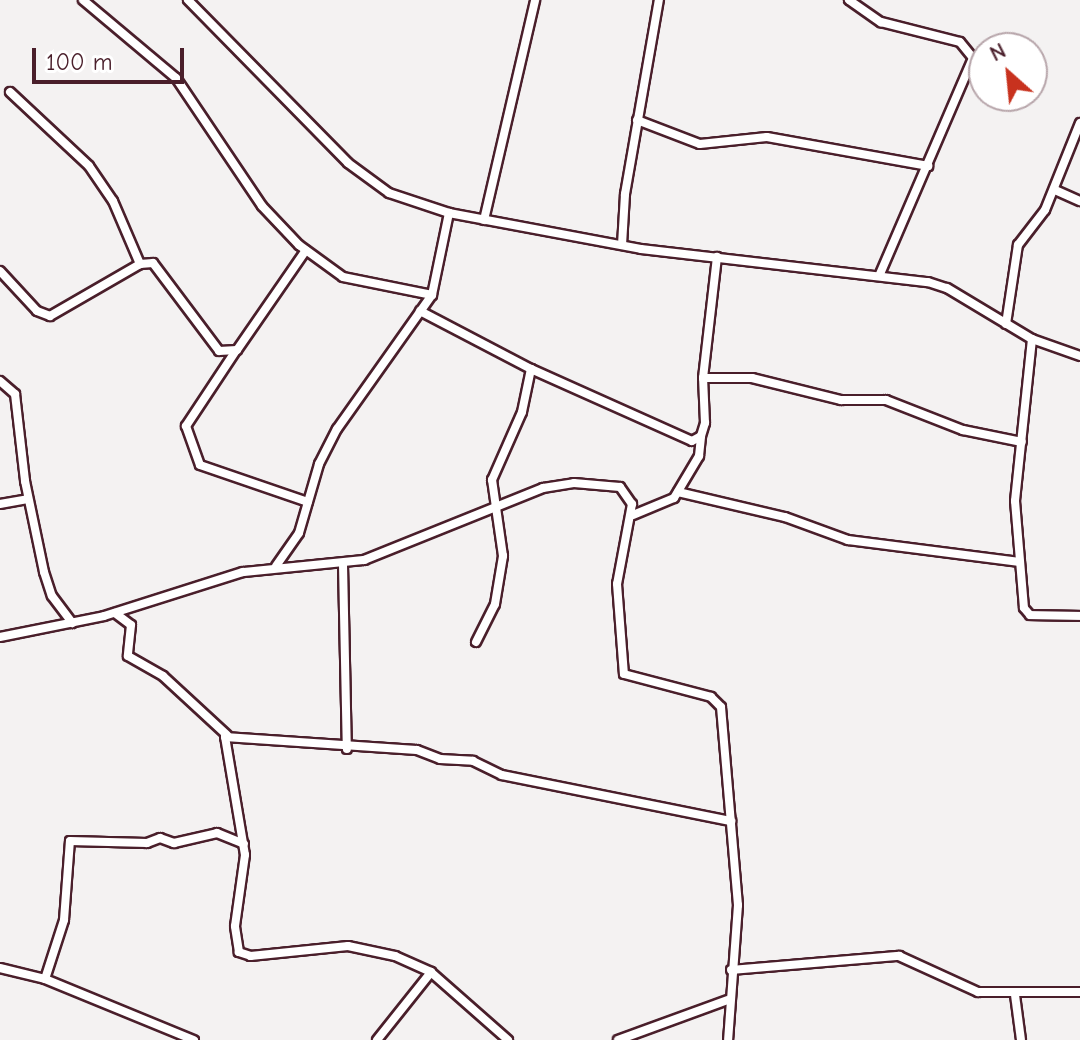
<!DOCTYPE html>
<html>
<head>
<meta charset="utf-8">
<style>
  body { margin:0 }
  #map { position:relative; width:1080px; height:1040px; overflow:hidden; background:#f4f2f2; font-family:"Comic Neue",sans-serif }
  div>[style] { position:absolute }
  .roads { filter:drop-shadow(2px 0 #4a1f2b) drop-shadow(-2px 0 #4a1f2b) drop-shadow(0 2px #4a1f2b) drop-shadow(0 -2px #4a1f2b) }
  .minor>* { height:8px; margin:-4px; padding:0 4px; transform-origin:4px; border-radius:4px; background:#fff }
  span { translate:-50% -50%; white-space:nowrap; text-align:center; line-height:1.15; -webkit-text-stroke:6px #fff; paint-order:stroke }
  .north { position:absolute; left:968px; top:32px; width:80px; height:80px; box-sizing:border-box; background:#fff; border:2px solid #b7a5aa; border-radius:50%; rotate:333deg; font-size:22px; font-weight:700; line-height:32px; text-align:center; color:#4a1f2b }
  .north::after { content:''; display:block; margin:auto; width:28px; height:36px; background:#c8321e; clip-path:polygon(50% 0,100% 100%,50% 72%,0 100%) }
  .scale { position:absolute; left:32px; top:48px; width:152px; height:36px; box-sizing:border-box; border:4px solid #4a1f2b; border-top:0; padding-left:10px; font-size:24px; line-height:28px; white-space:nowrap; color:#4a1f2b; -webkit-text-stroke:6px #fff; paint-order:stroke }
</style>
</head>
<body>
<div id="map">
  <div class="roads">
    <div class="minor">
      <i style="left:83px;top:0;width:121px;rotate:40deg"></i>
      <i style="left:176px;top:78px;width:154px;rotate:56.1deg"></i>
      <i style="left:262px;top:206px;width:54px;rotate:46.5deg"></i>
      <i style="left:299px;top:245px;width:54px;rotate:36deg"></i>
      <i style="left:343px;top:277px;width:91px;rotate:11.4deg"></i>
      <i style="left:188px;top:0;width:228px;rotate:45.5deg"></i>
      <i style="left:348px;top:163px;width:51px;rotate:36.2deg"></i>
      <i style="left:389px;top:193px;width:63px;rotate:18.4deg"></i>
      <i style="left:449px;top:213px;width:195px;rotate:10.6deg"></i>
      <i style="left:641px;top:249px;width:289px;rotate:6.6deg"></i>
      <i style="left:928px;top:282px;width:20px;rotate:18deg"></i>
      <i style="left:947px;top:288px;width:99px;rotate:31deg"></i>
      <i style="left:1032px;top:339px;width:51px;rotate:19.5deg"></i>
      <i style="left:849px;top:0;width:39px;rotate:35deg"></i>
      <i style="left:881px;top:22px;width:81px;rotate:14.2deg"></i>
      <i style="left:960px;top:42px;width:21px;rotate:51deg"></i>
      <i style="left:973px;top:58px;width:237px;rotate:113.3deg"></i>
      <i style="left:10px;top:92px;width:108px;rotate:43.1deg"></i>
      <i style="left:89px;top:166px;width:42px;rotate:55.6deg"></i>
      <i style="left:113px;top:201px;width:69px;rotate:66.8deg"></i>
      <i style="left:140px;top:264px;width:13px;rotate:-4deg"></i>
      <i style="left:153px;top:263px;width:110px;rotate:53.1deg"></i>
      <i style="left:219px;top:351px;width:18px;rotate:-3deg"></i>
      <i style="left:237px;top:350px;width:121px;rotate:-55.4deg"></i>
      <i style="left:637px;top:120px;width:67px;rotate:20.9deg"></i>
      <i style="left:700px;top:144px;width:67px;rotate:-6deg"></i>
      <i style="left:767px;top:137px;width:164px;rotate:10.2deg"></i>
      <i style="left:1055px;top:190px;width:27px;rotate:24deg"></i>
      <i style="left:484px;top:220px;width:226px;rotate:-76.9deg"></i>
      <i style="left:622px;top:245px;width:51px;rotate:-86.6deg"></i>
      <i style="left:625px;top:194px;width:197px;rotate:-80.1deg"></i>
      <i style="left:0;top:271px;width:54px;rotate:47.2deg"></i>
      <i style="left:37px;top:311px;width:14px;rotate:21deg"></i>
      <i style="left:50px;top:316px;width:104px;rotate:-30deg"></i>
      <i style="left:420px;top:311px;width:125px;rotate:27.6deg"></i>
      <i style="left:531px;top:369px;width:176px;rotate:24.1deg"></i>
      <i style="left:692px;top:441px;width:10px;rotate:-29deg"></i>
      <i style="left:701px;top:436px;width:14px;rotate:-73deg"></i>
      <i style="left:705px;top:423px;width:45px;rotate:-92.5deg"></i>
      <i style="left:703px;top:378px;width:122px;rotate:-83.4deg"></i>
      <i style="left:1006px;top:324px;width:80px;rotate:-81.4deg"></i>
      <i style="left:1018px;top:245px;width:44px;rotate:-52.4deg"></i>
      <i style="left:1045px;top:210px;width:94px;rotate:-68.1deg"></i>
      <i style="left:1032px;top:339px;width:163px;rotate:96deg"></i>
      <i style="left:1015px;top:501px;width:107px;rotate:85.2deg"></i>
      <i style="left:1024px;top:608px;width:9px;rotate:49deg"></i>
      <i style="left:1030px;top:615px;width:50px;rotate:1.1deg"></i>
      <i style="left:235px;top:352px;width:89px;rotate:123.5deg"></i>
      <i style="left:186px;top:426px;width:41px;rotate:70.3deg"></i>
      <i style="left:200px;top:465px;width:114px;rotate:18.9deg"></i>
      <i style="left:703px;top:378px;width:49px"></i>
      <i style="left:752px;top:378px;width:92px;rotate:13.9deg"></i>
      <i style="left:841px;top:400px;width:45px"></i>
      <i style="left:886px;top:400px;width:83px;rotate:21.3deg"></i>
      <i style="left:963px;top:430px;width:60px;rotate:11.5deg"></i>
      <i style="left:0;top:381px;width:20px;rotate:41deg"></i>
      <i style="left:15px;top:394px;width:88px;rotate:83.4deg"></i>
      <i style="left:25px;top:481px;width:93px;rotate:78.2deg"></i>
      <i style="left:44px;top:572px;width:25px;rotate:72deg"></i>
      <i style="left:52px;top:596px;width:34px;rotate:53deg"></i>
      <i style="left:678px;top:492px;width:110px;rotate:13.2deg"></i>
      <i style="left:785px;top:517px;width:67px;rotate:20.1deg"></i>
      <i style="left:848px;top:540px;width:173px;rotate:7.3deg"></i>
      <i style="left:0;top:504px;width:28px;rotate:-10deg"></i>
      <i style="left:633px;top:515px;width:44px;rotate:-22.5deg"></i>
      <i style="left:674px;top:498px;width:49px;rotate:-59.2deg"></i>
      <i style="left:699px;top:456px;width:20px;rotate:-84deg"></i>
      <i style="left:343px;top:565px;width:184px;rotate:88.8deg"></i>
      <i style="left:276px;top:566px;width:40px;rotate:-55.1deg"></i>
      <i style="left:299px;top:533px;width:72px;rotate:-73.8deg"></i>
      <i style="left:319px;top:464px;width:39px;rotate:-63deg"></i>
      <i style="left:337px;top:429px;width:164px;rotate:-54.7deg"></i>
      <i style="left:432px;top:295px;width:84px;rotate:-78.3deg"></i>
      <i style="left:115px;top:613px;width:20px;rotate:37deg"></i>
      <i style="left:131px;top:625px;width:31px;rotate:96deg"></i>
      <i style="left:128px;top:656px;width:40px;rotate:29.7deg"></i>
      <i style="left:163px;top:676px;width:87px;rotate:42.7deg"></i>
      <i style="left:0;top:637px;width:106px;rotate:-11.4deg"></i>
      <i style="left:104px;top:616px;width:146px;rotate:-17.6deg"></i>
      <i style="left:243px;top:572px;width:122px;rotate:-5.7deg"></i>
      <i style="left:364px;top:560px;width:193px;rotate:-21.9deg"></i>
      <i style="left:543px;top:488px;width:31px;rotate:-9deg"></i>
      <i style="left:574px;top:483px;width:46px;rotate:5deg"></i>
      <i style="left:620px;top:487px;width:21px;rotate:55deg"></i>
      <i style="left:632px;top:504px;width:81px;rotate:100.6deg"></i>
      <i style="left:617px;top:584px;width:90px;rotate:85.6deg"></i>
      <i style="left:624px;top:674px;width:90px;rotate:14.8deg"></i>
      <i style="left:711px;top:697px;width:14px;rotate:45deg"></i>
      <i style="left:721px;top:707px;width:199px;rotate:85.1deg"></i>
      <i style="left:738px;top:905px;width:135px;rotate:94.2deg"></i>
      <i style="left:476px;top:642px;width:42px;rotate:-63.4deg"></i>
      <i style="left:495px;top:604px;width:49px;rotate:-80.5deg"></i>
      <i style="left:503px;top:556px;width:77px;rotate:-98.2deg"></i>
      <i style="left:492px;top:480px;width:74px;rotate:-66.2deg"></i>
      <i style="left:522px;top:412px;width:44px;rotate:-78.2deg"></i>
      <i style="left:0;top:968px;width:46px;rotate:13.7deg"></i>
      <i style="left:45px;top:979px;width:161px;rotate:22.3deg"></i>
      <i style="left:731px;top:970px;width:169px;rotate:-4.8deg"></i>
      <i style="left:899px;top:956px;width:87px;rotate:24.5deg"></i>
      <i style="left:978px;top:992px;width:102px"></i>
      <i style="left:45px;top:979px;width:62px;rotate:-72.1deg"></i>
      <i style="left:64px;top:920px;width:79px;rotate:-85.7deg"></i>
      <i style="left:70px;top:841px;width:77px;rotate:1.5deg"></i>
      <i style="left:147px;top:843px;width:14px;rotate:-21deg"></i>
      <i style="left:160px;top:838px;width:15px;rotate:20deg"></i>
      <i style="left:174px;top:843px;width:44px;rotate:-13.1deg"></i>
      <i style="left:217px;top:833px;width:29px;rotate:22deg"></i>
      <i style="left:1015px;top:995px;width:45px;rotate:82.4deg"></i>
      <i style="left:377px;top:1040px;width:87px;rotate:-51.5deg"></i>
      <i style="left:508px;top:1040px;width:103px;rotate:-138.6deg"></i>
      <i style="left:431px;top:972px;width:39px;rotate:-156deg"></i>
      <i style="left:395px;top:956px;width:48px;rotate:-168deg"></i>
      <i style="left:348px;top:946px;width:98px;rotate:174.1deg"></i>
      <i style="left:251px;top:956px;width:13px;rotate:-162deg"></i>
      <i style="left:239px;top:952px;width:26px;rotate:-99deg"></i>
      <i style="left:235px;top:926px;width:72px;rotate:-82deg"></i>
      <i style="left:245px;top:855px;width:120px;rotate:-99.6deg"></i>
      <i style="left:225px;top:737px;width:192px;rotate:3.9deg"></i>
      <i style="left:417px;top:750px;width:25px;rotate:21deg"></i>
      <i style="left:440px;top:759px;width:33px;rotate:3deg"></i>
      <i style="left:473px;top:761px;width:32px;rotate:26deg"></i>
      <i style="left:502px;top:775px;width:234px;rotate:11.4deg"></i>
      <i style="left:618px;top:1040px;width:117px;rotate:-20deg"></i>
    </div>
  </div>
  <div class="north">N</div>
  <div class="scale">100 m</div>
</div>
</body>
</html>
